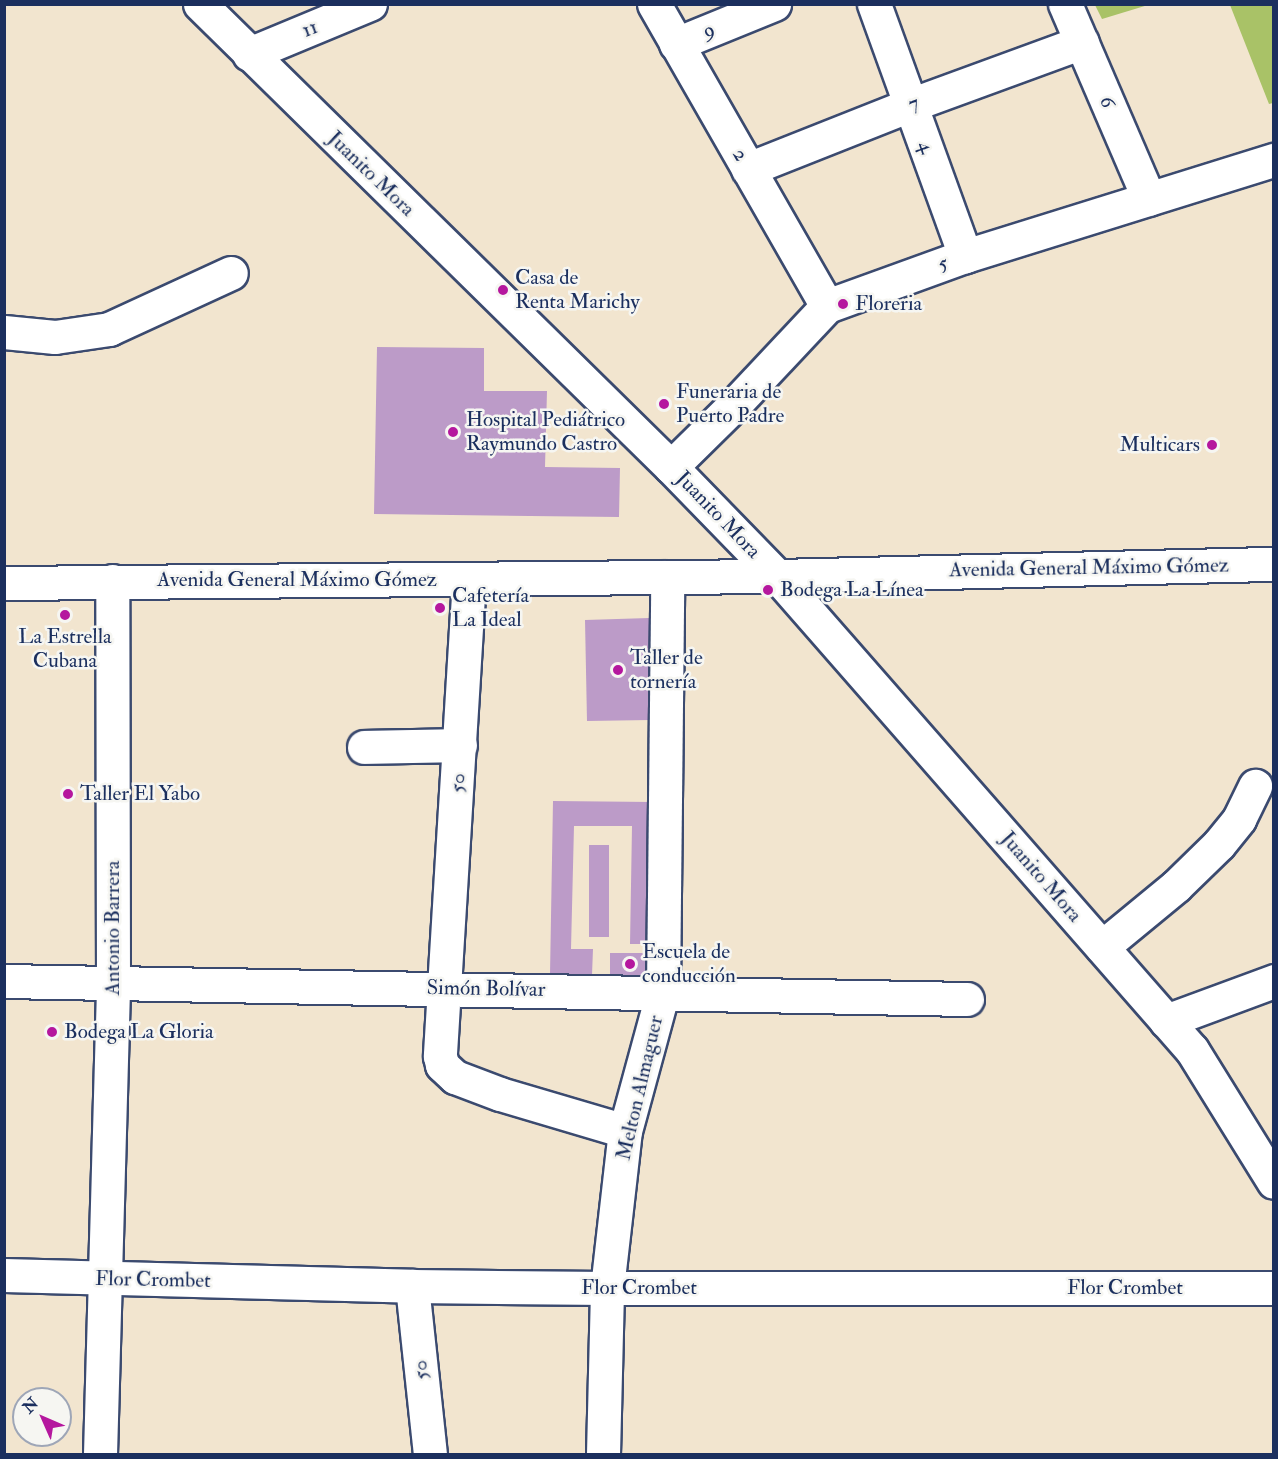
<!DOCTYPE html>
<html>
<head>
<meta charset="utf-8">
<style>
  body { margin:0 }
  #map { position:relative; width:1278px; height:1459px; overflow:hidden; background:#f2e5cf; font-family:"IM FELL Double Pica",serif }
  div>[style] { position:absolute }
  .green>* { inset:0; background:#a9c267 }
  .building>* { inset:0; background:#bc9bc8 }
  .roads { filter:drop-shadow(2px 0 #3b4a6f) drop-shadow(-2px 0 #3b4a6f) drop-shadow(0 2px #3b4a6f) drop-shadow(0 -2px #3b4a6f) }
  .minor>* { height:33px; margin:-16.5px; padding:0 16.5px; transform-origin:16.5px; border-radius:16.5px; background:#fff }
  .major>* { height:33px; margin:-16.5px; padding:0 16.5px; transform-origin:16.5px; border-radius:16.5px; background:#fff }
  .dots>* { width:16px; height:16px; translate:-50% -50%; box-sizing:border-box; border:3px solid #f6f6f2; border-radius:50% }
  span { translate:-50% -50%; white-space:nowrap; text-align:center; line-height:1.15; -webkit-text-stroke:5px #f6f6f2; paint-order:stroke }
  .street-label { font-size:21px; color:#1b2f5e }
  .poi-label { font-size:21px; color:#1b2f5e }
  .left { translate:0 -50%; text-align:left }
  .right { translate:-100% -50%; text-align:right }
  .frame { position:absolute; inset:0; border:6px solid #1b2f5e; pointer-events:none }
  .north { position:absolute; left:12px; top:1387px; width:60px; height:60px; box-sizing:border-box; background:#f6f6f2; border:2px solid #9ea6b7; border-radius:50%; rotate:315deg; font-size:16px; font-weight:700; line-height:24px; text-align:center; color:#1b2f5e }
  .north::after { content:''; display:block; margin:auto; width:21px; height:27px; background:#b5179e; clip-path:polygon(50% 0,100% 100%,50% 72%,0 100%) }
</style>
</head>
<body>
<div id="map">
  <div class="green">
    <i style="clip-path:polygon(1095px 5px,1148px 5px,1102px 19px)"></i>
    <i style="clip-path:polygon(1230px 5px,1273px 5px,1273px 103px,1269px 104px)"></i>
  </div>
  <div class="building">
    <i style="clip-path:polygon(377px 347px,484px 348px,484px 391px,547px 391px,545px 467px,620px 468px,619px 517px,374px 514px)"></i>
    <i style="clip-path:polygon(649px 618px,650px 720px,587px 721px,585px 620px)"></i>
    <i style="clip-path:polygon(553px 801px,652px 802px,650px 944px,630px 944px,632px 826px,574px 826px,571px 949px,593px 949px,592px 975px,550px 974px)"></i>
    <i style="clip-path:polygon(589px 845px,609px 845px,609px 937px,589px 937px)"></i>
    <i style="clip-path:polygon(610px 953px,650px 953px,649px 976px,610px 975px)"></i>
  </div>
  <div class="roads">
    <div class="minor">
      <i style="left:200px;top:4px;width:660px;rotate:44.51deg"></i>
      <i style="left:671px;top:467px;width:152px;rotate:45.8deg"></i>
      <i style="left:777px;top:576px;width:630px;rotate:48.8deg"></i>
      <i style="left:1192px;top:1050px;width:155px;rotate:58.2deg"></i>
      <i style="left:654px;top:4px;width:348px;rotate:60.2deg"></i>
      <i style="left:874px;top:4px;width:268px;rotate:70.1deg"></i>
      <i style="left:1065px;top:4px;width:212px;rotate:66.7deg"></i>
      <i style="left:676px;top:44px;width:106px;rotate:-22.2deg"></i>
      <i style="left:249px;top:54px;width:131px;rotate:-22.5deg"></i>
      <i style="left:748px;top:169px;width:174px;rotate:-21.6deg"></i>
      <i style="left:910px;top:105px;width:183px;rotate:-20.1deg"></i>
      <i style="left:4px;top:332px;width:51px;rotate:5.6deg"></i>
      <i style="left:55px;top:337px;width:55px;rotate:-8.4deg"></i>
      <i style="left:109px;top:329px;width:134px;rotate:-24.7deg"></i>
      <i style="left:671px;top:467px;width:93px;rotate:-44.6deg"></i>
      <i style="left:737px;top:402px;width:132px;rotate:-46.8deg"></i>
      <i style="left:827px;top:306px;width:147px;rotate:-19.9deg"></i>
      <i style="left:965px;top:256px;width:324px;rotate:-17.3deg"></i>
      <i style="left:469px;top:579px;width:478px;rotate:93.5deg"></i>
      <i style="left:440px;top:1056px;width:9px;rotate:77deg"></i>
      <i style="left:442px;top:1065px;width:18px;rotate:43deg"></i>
      <i style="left:455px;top:1077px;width:48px;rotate:20.7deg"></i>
      <i style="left:500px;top:1094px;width:130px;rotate:16.5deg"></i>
      <i style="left:364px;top:747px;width:96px;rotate:-1.2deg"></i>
      <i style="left:1102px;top:947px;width:96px;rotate:-39.5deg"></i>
      <i style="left:1176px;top:886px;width:60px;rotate:-44.3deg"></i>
      <i style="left:1219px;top:844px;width:32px;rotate:-51deg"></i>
      <i style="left:1239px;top:819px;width:37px;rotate:-64deg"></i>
      <i style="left:4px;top:981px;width:963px;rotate:1.07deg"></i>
      <i style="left:1166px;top:1021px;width:115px;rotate:-20.3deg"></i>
      <i style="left:4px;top:1275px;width:408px;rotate:1.5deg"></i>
      <i style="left:412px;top:1286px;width:195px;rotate:0.6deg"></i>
      <i style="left:607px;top:1288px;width:667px"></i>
      <i style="left:412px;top:1286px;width:169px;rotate:83.9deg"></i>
      <i style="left:100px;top:1454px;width:470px;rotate:-88.4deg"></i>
      <i style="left:113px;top:984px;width:403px;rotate:-90.1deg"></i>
      <i style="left:603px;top:1454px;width:166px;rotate:-88.6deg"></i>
      <i style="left:607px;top:1288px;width:158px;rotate:-83.5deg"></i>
      <i style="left:625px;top:1131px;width:145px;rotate:-74.8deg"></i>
      <i style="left:663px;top:991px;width:414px;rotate:-89.4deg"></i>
    </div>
    <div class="major">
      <i style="left:4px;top:583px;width:773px;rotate:-0.52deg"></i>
      <i style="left:777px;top:576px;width:497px;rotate:-1.4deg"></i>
    </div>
  </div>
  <div class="dots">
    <i style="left:503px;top:290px;background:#b5179e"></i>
    <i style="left:843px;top:304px;background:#b5179e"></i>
    <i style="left:664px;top:404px;background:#b5179e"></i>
    <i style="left:453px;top:432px;background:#b5179e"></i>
    <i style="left:1212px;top:445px;background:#b5179e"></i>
    <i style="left:768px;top:590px;background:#b5179e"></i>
    <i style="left:440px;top:608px;background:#b5179e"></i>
    <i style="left:65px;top:615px;background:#b5179e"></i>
    <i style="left:618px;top:670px;background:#b5179e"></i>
    <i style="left:68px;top:794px;background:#b5179e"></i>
    <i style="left:630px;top:964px;background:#b5179e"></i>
    <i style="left:52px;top:1032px;background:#b5179e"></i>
  </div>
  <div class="street-label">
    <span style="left:310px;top:29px;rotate:-22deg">11</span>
    <span style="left:709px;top:31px;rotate:-22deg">9</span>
    <span style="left:1107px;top:102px;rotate:67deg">6</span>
    <span style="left:914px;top:104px;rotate:-21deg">7</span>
    <span style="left:926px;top:147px;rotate:70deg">4</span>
    <span style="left:740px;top:155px;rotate:60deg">2</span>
    <span style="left:371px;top:174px;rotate:44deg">Juanito Mora</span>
    <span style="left:943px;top:264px;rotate:-20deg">5</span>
    <span style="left:718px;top:515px;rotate:46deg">Juanito Mora</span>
    <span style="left:1089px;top:568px;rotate:-1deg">Avenida General Máximo Gómez</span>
    <span style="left:297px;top:580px">Avenida General Máximo Gómez</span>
    <span style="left:458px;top:783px;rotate:-87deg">50</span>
    <span style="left:1041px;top:877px;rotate:49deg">Juanito Mora</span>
    <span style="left:113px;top:928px;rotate:-90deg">Antonio Barrera</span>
    <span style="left:486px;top:989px;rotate:1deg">Simón Bolívar</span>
    <span style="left:640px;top:1088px;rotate:-77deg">Melton Almaguer</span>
    <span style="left:153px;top:1280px;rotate:1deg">Flor Crombet</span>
    <span style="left:639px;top:1288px">Flor Crombet</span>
    <span style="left:1125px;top:1288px">Flor Crombet</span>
    <span style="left:421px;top:1370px;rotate:-96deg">50</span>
  </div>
  <div class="poi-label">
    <span class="left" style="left:515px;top:290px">Casa de<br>Renta Marichy</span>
    <span class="left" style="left:855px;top:304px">Floreria</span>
    <span class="left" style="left:676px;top:404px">Funeraria de<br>Puerto Padre</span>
    <span class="left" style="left:466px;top:432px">Hospital Pediátrico<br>Raymundo Castro</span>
    <span class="right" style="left:1200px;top:445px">Multicars</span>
    <span class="left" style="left:780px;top:590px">Bodega La Línea</span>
    <span class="left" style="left:452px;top:608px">Cafetería<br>La Ideal</span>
    <span style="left:65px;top:649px">La Estrella<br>Cubana</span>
    <span class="left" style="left:630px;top:670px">Taller de<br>tornería</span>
    <span class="left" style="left:80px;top:794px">Taller El Yabo</span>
    <span class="left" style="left:642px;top:964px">Escuela de<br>conducción</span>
    <span class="left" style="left:64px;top:1032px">Bodega La Gloria</span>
  </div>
  <div class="frame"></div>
  <div class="north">N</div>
</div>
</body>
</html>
